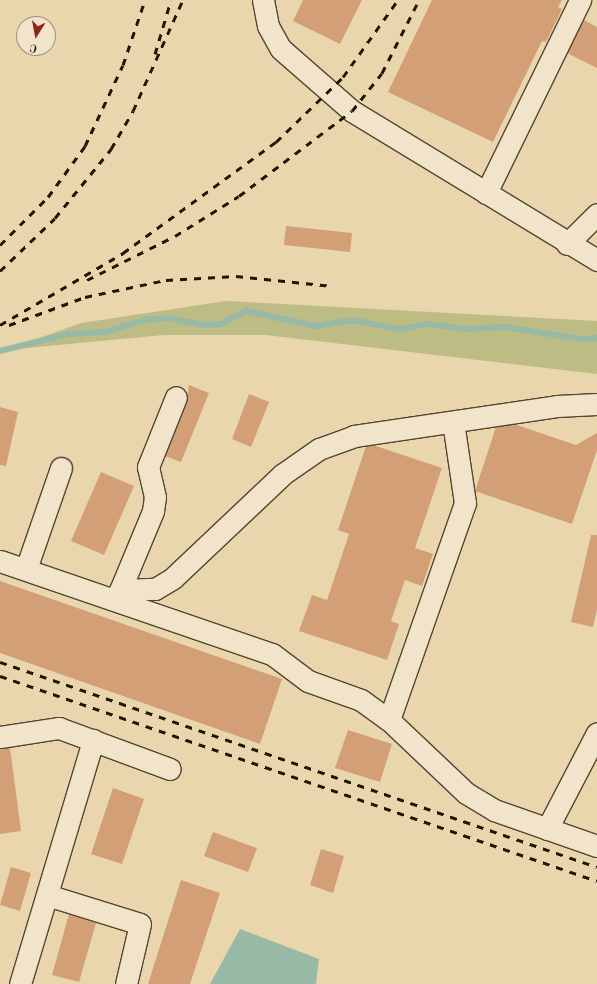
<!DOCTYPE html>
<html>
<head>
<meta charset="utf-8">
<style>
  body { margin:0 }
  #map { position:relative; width:597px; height:984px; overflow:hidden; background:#ead6ad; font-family:"Old Standard TT",serif }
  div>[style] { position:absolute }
  .green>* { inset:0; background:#bdbc85 }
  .water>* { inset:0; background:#98b9a6 }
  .stream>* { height:5.5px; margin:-2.75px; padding:0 2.75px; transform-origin:2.75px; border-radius:2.75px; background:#98b9a6 }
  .building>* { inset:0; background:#d39f77 }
  .roads { filter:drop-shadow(1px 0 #544530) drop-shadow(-1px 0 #544530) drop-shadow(0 1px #544530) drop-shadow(0 -1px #544530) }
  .minor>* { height:21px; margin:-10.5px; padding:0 10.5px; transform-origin:10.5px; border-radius:10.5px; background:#f1e4ca }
  .rail>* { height:3px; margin-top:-1.5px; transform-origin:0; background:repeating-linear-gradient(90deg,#221506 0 7px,transparent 0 14px) }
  span { translate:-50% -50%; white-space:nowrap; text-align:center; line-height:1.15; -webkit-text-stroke:3px #f1e4ca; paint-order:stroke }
  .north { position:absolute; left:16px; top:16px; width:40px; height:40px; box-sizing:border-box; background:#f1e4ca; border:1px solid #9e917c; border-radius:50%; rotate:191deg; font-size:11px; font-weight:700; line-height:16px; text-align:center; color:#221506 }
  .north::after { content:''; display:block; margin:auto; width:14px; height:18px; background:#8f2418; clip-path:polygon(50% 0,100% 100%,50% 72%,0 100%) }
</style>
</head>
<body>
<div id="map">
  <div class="green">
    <i style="clip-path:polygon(226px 301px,597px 321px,597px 374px,266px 335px,164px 335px,6px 350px,81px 323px)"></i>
  </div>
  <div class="water">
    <i style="clip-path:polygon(240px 929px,319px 959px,316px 984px,210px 984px)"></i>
  </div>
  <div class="stream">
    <i style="left:0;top:351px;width:70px;rotate:-14deg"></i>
    <i style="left:68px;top:334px;width:37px;rotate:-3deg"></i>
    <i style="left:105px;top:332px;width:42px;rotate:-16.7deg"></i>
    <i style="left:145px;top:320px;width:24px;rotate:-5deg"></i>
    <i style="left:169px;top:318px;width:36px;rotate:11deg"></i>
    <i style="left:204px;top:325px;width:17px;rotate:-3deg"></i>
    <i style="left:221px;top:324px;width:29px;rotate:-27deg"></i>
    <i style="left:247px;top:311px;width:71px;rotate:12.3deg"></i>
    <i style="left:316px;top:326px;width:36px;rotate:-9deg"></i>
    <i style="left:352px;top:320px;width:49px;rotate:10.6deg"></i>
    <i style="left:400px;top:329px;width:29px;rotate:-10deg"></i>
    <i style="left:429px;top:324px;width:37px;rotate:8deg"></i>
    <i style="left:466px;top:329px;width:39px;rotate:-3deg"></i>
    <i style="left:505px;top:327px;width:78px;rotate:8.9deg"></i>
    <i style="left:582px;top:339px;width:15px;rotate:-4deg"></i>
  </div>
  <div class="building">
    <i style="clip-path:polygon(303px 0,362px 0,340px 44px,293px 21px)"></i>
    <i style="clip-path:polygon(432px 0,562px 0,558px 7px,562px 9px,546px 42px,542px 41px,493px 142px,388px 92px)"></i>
    <i style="clip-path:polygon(584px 20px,597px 27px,597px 68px,567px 53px)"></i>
    <i style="clip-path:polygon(286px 226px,352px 233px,350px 252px,284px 245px)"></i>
    <i style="clip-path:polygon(189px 385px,209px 393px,181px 462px,165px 456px,187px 401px)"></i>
    <i style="clip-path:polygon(249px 394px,269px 402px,251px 447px,232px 439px)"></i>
    <i style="clip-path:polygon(0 407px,18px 412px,6px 466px,0 465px)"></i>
    <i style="clip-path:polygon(514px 424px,576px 445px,597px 433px,597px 450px,572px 524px,475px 491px,496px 427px)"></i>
    <i style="clip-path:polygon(373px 445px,442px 468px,415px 548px,433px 554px,422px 586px,405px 580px,391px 621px,399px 624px,387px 660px,299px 631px,312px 595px,327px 600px,349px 534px,338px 530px,366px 446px)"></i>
    <i style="clip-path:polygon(101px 472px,134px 486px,104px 555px,71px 541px)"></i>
    <i style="clip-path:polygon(591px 535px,597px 535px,597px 609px,593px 627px,571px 622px)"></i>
    <i style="clip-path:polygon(0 581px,282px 679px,260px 744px,0 653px)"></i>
    <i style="clip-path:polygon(348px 730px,392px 744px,380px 782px,335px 768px)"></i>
    <i style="clip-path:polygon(10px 748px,21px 831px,0 834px,0 749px)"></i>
    <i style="clip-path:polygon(113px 788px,144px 799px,122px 864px,91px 854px)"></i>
    <i style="clip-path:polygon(213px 832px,257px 848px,248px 872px,204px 856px)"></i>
    <i style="clip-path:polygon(321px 849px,344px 856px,333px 893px,310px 885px)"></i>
    <i style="clip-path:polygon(11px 867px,31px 873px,20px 911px,0 905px)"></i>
    <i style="clip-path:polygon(181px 880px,220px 893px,190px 984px,148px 984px)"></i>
    <i style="clip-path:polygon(69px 914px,96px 923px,79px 982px,52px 975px)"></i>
  </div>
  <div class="roads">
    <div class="minor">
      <i style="left:263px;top:0;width:26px;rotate:79deg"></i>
      <i style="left:268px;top:26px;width:26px;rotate:61deg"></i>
      <i style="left:281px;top:49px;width:94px;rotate:41.1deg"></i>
      <i style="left:352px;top:111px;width:287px;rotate:31.3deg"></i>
      <i style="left:486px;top:193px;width:215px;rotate:-64deg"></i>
      <i style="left:567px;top:244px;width:42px;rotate:-45deg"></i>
      <i style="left:0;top:561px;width:287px;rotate:18.9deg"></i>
      <i style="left:272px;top:654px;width:45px;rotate:36.9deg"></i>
      <i style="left:308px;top:681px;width:56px;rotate:19.7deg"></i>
      <i style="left:361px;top:700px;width:34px;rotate:36deg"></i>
      <i style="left:389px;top:720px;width:106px;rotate:43.5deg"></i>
      <i style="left:466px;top:793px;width:33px;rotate:31deg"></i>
      <i style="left:494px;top:810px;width:109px;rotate:19.3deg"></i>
      <i style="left:26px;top:569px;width:107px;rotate:-70.9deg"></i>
      <i style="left:120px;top:590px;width:35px;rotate:-2deg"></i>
      <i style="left:155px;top:589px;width:21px;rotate:-31deg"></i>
      <i style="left:173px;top:578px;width:151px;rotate:-43.4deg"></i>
      <i style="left:283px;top:474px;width:44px;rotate:-34.8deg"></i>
      <i style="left:319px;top:449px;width:37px;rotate:-20deg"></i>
      <i style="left:354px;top:436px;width:205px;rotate:-8.4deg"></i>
      <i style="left:557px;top:406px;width:40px;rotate:-2.9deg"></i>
      <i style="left:116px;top:600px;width:96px;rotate:-67.4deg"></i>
      <i style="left:153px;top:511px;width:14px;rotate:-82deg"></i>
      <i style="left:155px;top:497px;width:31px;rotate:-103deg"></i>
      <i style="left:148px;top:467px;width:75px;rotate:-68.2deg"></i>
      <i style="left:389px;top:720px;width:230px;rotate:-70.7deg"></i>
      <i style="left:465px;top:503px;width:82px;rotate:-98.4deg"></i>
      <i style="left:0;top:737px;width:60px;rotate:-8.7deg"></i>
      <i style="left:59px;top:728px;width:118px;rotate:20.3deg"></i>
      <i style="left:547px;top:829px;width:108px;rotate:-62.5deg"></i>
      <i style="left:47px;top:895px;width:97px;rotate:17.3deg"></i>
      <i style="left:140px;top:924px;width:62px;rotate:103.1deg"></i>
      <i style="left:20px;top:984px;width:255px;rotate:-73.3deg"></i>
    </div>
  </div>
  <div class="rail">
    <i style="left:155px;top:54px;width:56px;rotate:-73.5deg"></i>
    <i style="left:0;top:245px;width:68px;rotate:-45deg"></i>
    <i style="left:48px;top:197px;width:63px;rotate:-54deg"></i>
    <i style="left:85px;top:146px;width:89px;rotate:-64.9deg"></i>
    <i style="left:123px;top:65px;width:69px;rotate:-71.3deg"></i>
    <i style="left:0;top:271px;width:76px;rotate:-43.9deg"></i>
    <i style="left:55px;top:218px;width:89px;rotate:-50.9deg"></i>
    <i style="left:111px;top:149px;width:44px;rotate:-59.9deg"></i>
    <i style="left:133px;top:111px;width:122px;rotate:-65.8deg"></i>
    <i style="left:87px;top:280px;width:98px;rotate:-26.6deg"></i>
    <i style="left:175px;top:236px;width:75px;rotate:-32deg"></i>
    <i style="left:239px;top:196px;width:141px;rotate:-37deg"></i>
    <i style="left:352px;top:111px;width:48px;rotate:-51.7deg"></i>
    <i style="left:382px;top:73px;width:82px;rotate:-63.1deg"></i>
    <i style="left:0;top:325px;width:143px;rotate:-30.3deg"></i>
    <i style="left:123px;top:253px;width:189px;rotate:-36deg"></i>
    <i style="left:276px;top:142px;width:93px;rotate:-44.1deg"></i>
    <i style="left:343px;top:77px;width:95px;rotate:-54.5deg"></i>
    <i style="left:9px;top:325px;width:81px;rotate:-20.2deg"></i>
    <i style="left:85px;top:297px;width:83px;rotate:-11.9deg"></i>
    <i style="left:166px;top:280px;width:70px;rotate:-3.3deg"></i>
    <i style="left:236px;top:276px;width:97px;rotate:5.9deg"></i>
    <i style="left:0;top:662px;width:631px;rotate:18.95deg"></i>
    <i style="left:0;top:676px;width:631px;rotate:18.95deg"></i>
  </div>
  <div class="north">С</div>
</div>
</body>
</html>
